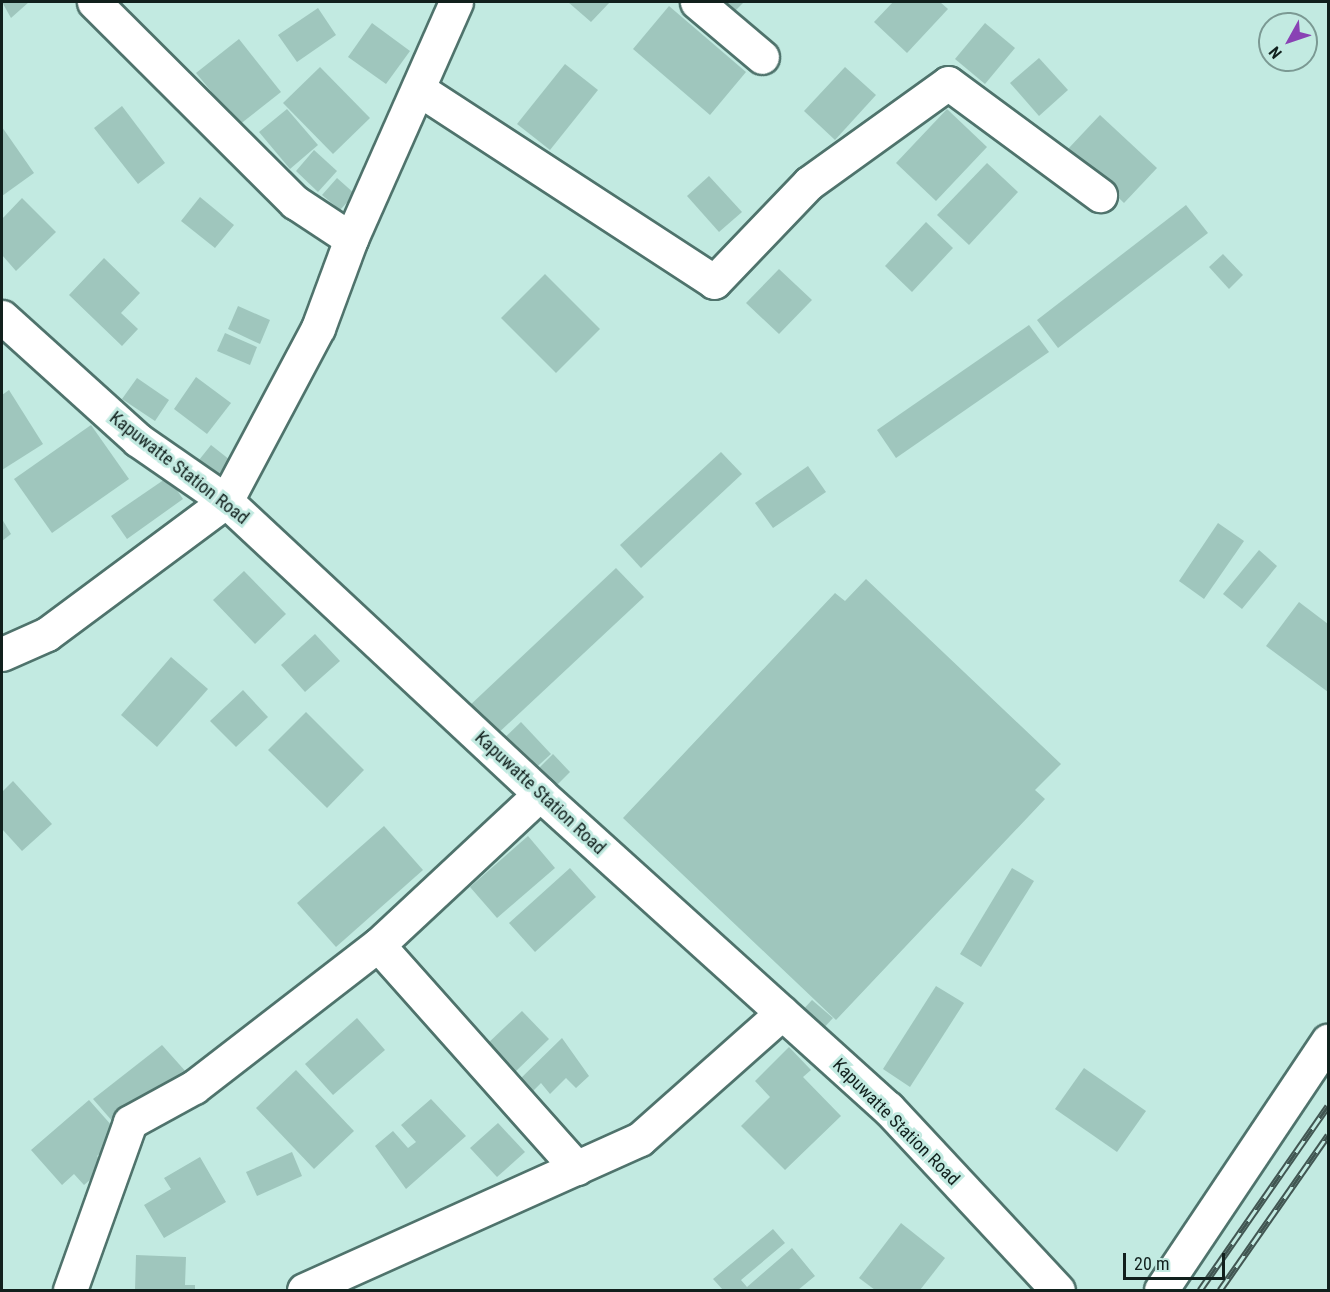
<!DOCTYPE html>
<html>
<head>
<meta charset="utf-8">
<style>
  body { margin:0 }
  #map { position:relative; width:1330px; height:1292px; overflow:hidden; background:#c2eae1; font-family:"Roboto Condensed",sans-serif }
  div>[style] { position:absolute }
  .building>* { inset:0; background:#9fc6bd }
  .roads { filter:drop-shadow(2px 0 #4f736c) drop-shadow(-2px 0 #4f736c) drop-shadow(0 2px #4f736c) drop-shadow(0 -2px #4f736c) }
  .minor>* { height:33px; margin:-16.5px; padding:0 16.5px; transform-origin:16.5px; border-radius:16.5px; background:#fff }
  .rail>* { height:7px; margin-top:-3.5px; transform-origin:0; background:repeating-linear-gradient(90deg,#c2eae1 0 14px,#415652 0 28px); box-sizing:border-box; border-block:2px solid #415652 }
  span { translate:-50% -50%; white-space:nowrap; text-align:center; line-height:1.15; -webkit-text-stroke:6px #c2eae1; paint-order:stroke }
  .street-label { font-size:18px; color:#11201d }
  .frame { position:absolute; inset:0; border:3px solid #11201d; pointer-events:none }
  .north { position:absolute; left:1258px; top:12px; width:60px; height:60px; box-sizing:border-box; background:#c2eae1; border:2px solid #7b9993; border-radius:50%; rotate:230deg; font-size:16px; font-weight:700; line-height:24px; text-align:center; color:#11201d }
  .north::after { content:''; display:block; margin:auto; width:21px; height:27px; background:#8942b4; clip-path:polygon(50% 0,100% 100%,50% 72%,0 100%) }
  .scale { position:absolute; left:1123px; top:1253px; width:102px; height:27px; box-sizing:border-box; border:3px solid #11201d; border-top:0; padding-left:8px; font-size:18px; line-height:21px; white-space:nowrap; color:#11201d; -webkit-text-stroke:4px #c2eae1; paint-order:stroke }
</style>
</head>
<body>
<div id="map">
  <div class="building">
    <i style="clip-path:polygon(2px 2px,29px 2px,11px 18px)"></i>
    <i style="clip-path:polygon(568px 2px,610px 2px,591px 22px)"></i>
    <i style="clip-path:polygon(718px 2px,744px 2px,732px 14px)"></i>
    <i style="clip-path:polygon(893px 2px,940px 2px,948px 9px,907px 53px,874px 22px)"></i>
    <i style="clip-path:polygon(669px 6px,746px 72px,710px 115px,633px 49px)"></i>
    <i style="clip-path:polygon(318px 8px,336px 35px,297px 62px,278px 35px)"></i>
    <i style="clip-path:polygon(372px 23px,410px 51px,386px 84px,348px 57px)"></i>
    <i style="clip-path:polygon(985px 23px,1015px 48px,985px 84px,955px 59px)"></i>
    <i style="clip-path:polygon(239px 39px,281px 92px,239px 125px,196px 73px)"></i>
    <i style="clip-path:polygon(1039px 58px,1068px 90px,1039px 116px,1010px 83px)"></i>
    <i style="clip-path:polygon(565px 64px,598px 90px,550px 150px,517px 124px)"></i>
    <i style="clip-path:polygon(320px 67px,370px 118px,333px 154px,283px 103px)"></i>
    <i style="clip-path:polygon(845px 67px,876px 95px,835px 140px,804px 111px)"></i>
    <i style="clip-path:polygon(122px 106px,165px 163px,138px 184px,94px 128px)"></i>
    <i style="clip-path:polygon(287px 109px,318px 145px,290px 169px,259px 132px)"></i>
    <i style="clip-path:polygon(947px 109px,987px 147px,936px 201px,896px 163px)"></i>
    <i style="clip-path:polygon(1100px 115px,1157px 168px,1124px 203px,1068px 149px)"></i>
    <i style="clip-path:polygon(2px 127px,34px 173px,2px 196px)"></i>
    <i style="clip-path:polygon(314px 150px,337px 171px,318px 192px,296px 171px)"></i>
    <i style="clip-path:polygon(987px 163px,1018px 192px,969px 245px,937px 215px)"></i>
    <i style="clip-path:polygon(709px 176px,742px 212px,719px 232px,687px 196px)"></i>
    <i style="clip-path:polygon(337px 178px,355px 194px,340px 210px,322px 195px)"></i>
    <i style="clip-path:polygon(200px 197px,234px 225px,215px 248px,181px 221px)"></i>
    <i style="clip-path:polygon(22px 198px,56px 232px,16px 271px,2px 255px,2px 219px)"></i>
    <i style="clip-path:polygon(1186px 205px,1208px 233px,1058px 348px,1037px 320px)"></i>
    <i style="clip-path:polygon(926px 222px,953px 248px,912px 292px,885px 266px)"></i>
    <i style="clip-path:polygon(1223px 254px,1243px 275px,1229px 289px,1209px 267px)"></i>
    <i style="clip-path:polygon(104px 258px,140px 293px,121px 313px,138px 329px,122px 346px,69px 295px)"></i>
    <i style="clip-path:polygon(779px 269px,812px 300px,779px 334px,746px 303px)"></i>
    <i style="clip-path:polygon(545px 274px,600px 329px,556px 373px,501px 318px)"></i>
    <i style="clip-path:polygon(238px 306px,270px 320px,260px 344px,228px 329px)"></i>
    <i style="clip-path:polygon(1029px 325px,1049px 352px,896px 458px,877px 430px)"></i>
    <i style="clip-path:polygon(225px 333px,257px 347px,250px 365px,217px 351px)"></i>
    <i style="clip-path:polygon(196px 377px,231px 403px,207px 434px,174px 409px)"></i>
    <i style="clip-path:polygon(137px 378px,169px 400px,155px 421px,122px 399px)"></i>
    <i style="clip-path:polygon(9px 390px,43px 444px,2px 470px,2px 395px)"></i>
    <i style="clip-path:polygon(91px 425px,129px 479px,52px 533px,14px 479px)"></i>
    <i style="clip-path:polygon(211px 445px,230px 460px,218px 475px,199px 460px)"></i>
    <i style="clip-path:polygon(721px 452px,742px 474px,641px 568px,620px 545px)"></i>
    <i style="clip-path:polygon(808px 466px,826px 492px,773px 528px,755px 503px)"></i>
    <i style="clip-path:polygon(168px 477px,183px 499px,127px 539px,111px 516px)"></i>
    <i style="clip-path:polygon(2px 519px,11px 534px,2px 541px)"></i>
    <i style="clip-path:polygon(1218px 523px,1244px 541px,1204px 599px,1179px 581px)"></i>
    <i style="clip-path:polygon(1259px 550px,1277px 566px,1242px 609px,1223px 594px)"></i>
    <i style="clip-path:polygon(616px 568px,644px 597px,494px 737px,467px 708px)"></i>
    <i style="clip-path:polygon(244px 571px,286px 614px,255px 644px,213px 600px)"></i>
    <i style="clip-path:polygon(866px 579px,1061px 764px,1035px 790px,1045px 799px,836px 1020px,623px 818px,835px 593px,845px 601px)"></i>
    <i style="clip-path:polygon(1299px 602px,1328px 624px,1328px 692px,1266px 646px)"></i>
    <i style="clip-path:polygon(315px 634px,340px 661px,305px 692px,281px 665px)"></i>
    <i style="clip-path:polygon(171px 657px,208px 689px,157px 747px,121px 715px)"></i>
    <i style="clip-path:polygon(243px 690px,268px 717px,236px 747px,210px 721px)"></i>
    <i style="clip-path:polygon(306px 712px,364px 770px,327px 808px,268px 750px)"></i>
    <i style="clip-path:polygon(521px 722px,551px 754px,529px 774px,499px 743px)"></i>
    <i style="clip-path:polygon(553px 754px,570px 772px,551px 791px,533px 774px)"></i>
    <i style="clip-path:polygon(13px 781px,52px 824px,22px 851px,2px 829px,2px 792px)"></i>
    <i style="clip-path:polygon(384px 826px,423px 870px,336px 947px,297px 903px)"></i>
    <i style="clip-path:polygon(528px 836px,555px 868px,497px 918px,470px 887px)"></i>
    <i style="clip-path:polygon(570px 868px,596px 897px,535px 952px,509px 923px)"></i>
    <i style="clip-path:polygon(1012px 868px,1034px 881px,981px 967px,960px 954px)"></i>
    <i style="clip-path:polygon(936px 986px,964px 1003px,910px 1087px,883px 1069px)"></i>
    <i style="clip-path:polygon(812px 1000px,833px 1018px,820px 1032px,800px 1013px)"></i>
    <i style="clip-path:polygon(522px 1011px,549px 1039px,513px 1074px,485px 1046px)"></i>
    <i style="clip-path:polygon(357px 1018px,385px 1050px,333px 1095px,305px 1064px)"></i>
    <i style="clip-path:polygon(562px 1038px,589px 1076px,576px 1088px,566px 1078px,550px 1094px,541px 1083px,531px 1093px,519px 1080px)"></i>
    <i style="clip-path:polygon(162px 1045px,187px 1073px,127px 1138px,93px 1099px)"></i>
    <i style="clip-path:polygon(789px 1047px,811px 1070px,803px 1077px,841px 1116px,785px 1170px,741px 1126px,770px 1097px,755px 1081px)"></i>
    <i style="clip-path:polygon(1084px 1068px,1146px 1111px,1117px 1152px,1055px 1109px)"></i>
    <i style="clip-path:polygon(296px 1070px,354px 1131px,314px 1169px,256px 1108px)"></i>
    <i style="clip-path:polygon(431px 1099px,466px 1136px,406px 1189px,375px 1146px,393px 1131px,408px 1148px,416px 1142px,401px 1125px)"></i>
    <i style="clip-path:polygon(89px 1100px,121px 1136px,97px 1156px,106px 1166px,84px 1185px,74px 1174px,62px 1185px,31px 1150px)"></i>
    <i style="clip-path:polygon(498px 1123px,525px 1152px,497px 1177px,470px 1148px)"></i>
    <i style="clip-path:polygon(292px 1152px,302px 1176px,257px 1196px,246px 1172px)"></i>
    <i style="clip-path:polygon(200px 1157px,226px 1202px,164px 1238px,144px 1205px,171px 1189px,164px 1178px)"></i>
    <i style="clip-path:polygon(901px 1223px,945px 1258px,920px 1290px,875px 1290px,859px 1278px)"></i>
    <i style="clip-path:polygon(773px 1229px,785px 1243px,741px 1280px,747px 1287px,792px 1248px,815px 1276px,798px 1290px,723px 1290px,713px 1279px)"></i>
    <i style="clip-path:polygon(136px 1255px,186px 1257px,185px 1285px,195px 1285px,195px 1290px,135px 1290px)"></i>
  </div>
  <div class="roads">
    <div class="minor">
      <i style="left:94px;top:2px;width:284px;rotate:44.9deg"></i>
      <i style="left:295px;top:202px;width:67px;rotate:33.5deg"></i>
      <i style="left:697px;top:2px;width:85px;rotate:40.2deg"></i>
      <i style="left:420px;top:90px;width:351px;rotate:33.1deg"></i>
      <i style="left:714px;top:282px;width:137px;rotate:-46.2deg"></i>
      <i style="left:809px;top:183px;width:171px;rotate:-35.7deg"></i>
      <i style="left:948px;top:83px;width:189px;rotate:36.4deg"></i>
      <i style="left:2px;top:317px;width:183px;rotate:42.1deg"></i>
      <i style="left:138px;top:440px;width:107px;rotate:34.7deg"></i>
      <i style="left:226px;top:501px;width:429px;rotate:43deg"></i>
      <i style="left:540px;top:794px;width:469px;rotate:42.1deg"></i>
      <i style="left:888px;top:1108px;width:249px;rotate:47deg"></i>
      <i style="left:2px;top:654px;width:49px;rotate:-24deg"></i>
      <i style="left:47px;top:634px;width:223px;rotate:-36.6deg"></i>
      <i style="left:226px;top:501px;width:196px;rotate:-62deg"></i>
      <i style="left:318px;top:328px;width:95px;rotate:-69.7deg"></i>
      <i style="left:351px;top:239px;width:259px;rotate:-66.1deg"></i>
      <i style="left:378px;top:945px;width:299px;rotate:48.3deg"></i>
      <i style="left:70px;top:1290px;width:178px;rotate:-70.3deg"></i>
      <i style="left:130px;top:1122px;width:73px;rotate:-28.7deg"></i>
      <i style="left:194px;top:1087px;width:232px;rotate:-37.7deg"></i>
      <i style="left:378px;top:945px;width:221px;rotate:-43deg"></i>
      <i style="left:304px;top:1290px;width:368px;rotate:-24.2deg"></i>
      <i style="left:640px;top:1139px;width:190px;rotate:-41.6deg"></i>
      <i style="left:1161px;top:1290px;width:300px;rotate:-56.2deg"></i>
    </div>
  </div>
  <div class="rail">
    <i style="left:1200px;top:1290px;width:224px;rotate:-55.2deg"></i>
    <i style="left:1220px;top:1290px;width:189px;rotate:-55.1deg"></i>
  </div>
  <div class="street-label">
    <span style="left:179px;top:468px;rotate:38deg">Kapuwatte Station Road</span>
    <span style="left:540px;top:793px;rotate:43deg">Kapuwatte Station Road</span>
    <span style="left:896px;top:1122px;rotate:45deg">Kapuwatte Station Road</span>
  </div>
  <div class="frame"></div>
  <div class="north">N</div>
  <div class="scale">20 m</div>
</div>
</body>
</html>
